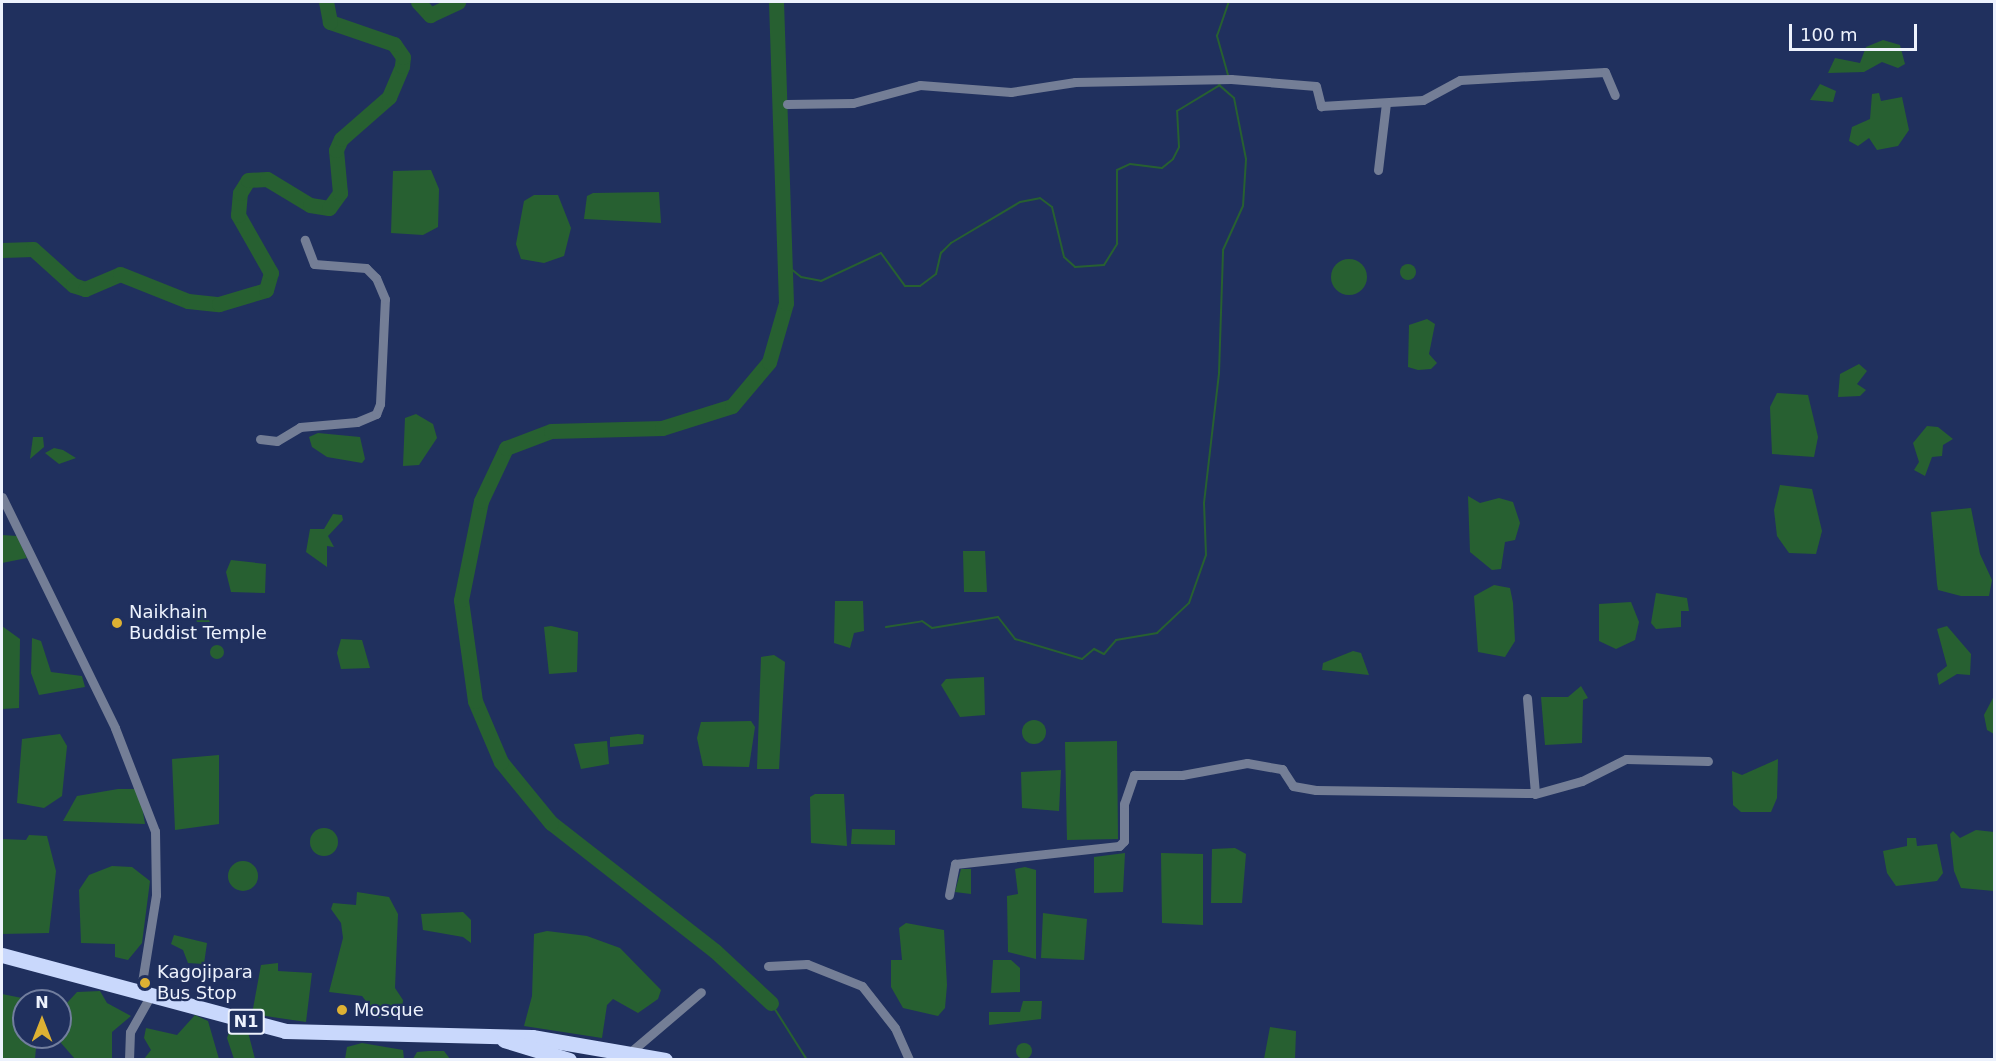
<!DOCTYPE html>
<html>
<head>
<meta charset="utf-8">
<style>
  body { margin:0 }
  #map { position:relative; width:1996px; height:1061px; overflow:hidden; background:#20305e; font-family:"DejaVu Sans",sans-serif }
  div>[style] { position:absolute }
  .water>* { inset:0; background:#276031 }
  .round { border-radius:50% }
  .stream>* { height:2px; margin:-1px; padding:0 1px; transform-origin:1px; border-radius:1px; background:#276031 }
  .river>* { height:15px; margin:-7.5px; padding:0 7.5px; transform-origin:7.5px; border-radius:7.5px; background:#276031 }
  .minor>* { height:9px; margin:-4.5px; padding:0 4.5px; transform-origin:4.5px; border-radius:4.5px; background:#747e96 }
  .trunk>* { height:15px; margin:-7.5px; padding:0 7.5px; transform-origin:7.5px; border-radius:7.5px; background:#c9d8fc }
  .dots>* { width:16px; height:16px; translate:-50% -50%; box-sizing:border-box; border:3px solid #20305e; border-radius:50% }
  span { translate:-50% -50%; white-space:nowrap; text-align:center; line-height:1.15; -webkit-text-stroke:4.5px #20305e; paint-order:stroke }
  .shield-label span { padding:2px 4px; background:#20305e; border:2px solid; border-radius:4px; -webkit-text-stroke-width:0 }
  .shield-label { font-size:16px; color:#edf2fd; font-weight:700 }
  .poi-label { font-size:18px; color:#edf2fd }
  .left { translate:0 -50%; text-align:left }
  .frame { position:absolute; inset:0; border:3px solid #edf2fd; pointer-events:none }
  .north { position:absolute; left:12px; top:989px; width:60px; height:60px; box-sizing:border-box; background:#20305e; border:2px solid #727e9e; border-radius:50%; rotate:0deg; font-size:16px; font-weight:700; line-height:24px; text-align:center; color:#edf2fd }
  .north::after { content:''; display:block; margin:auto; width:21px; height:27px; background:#deb133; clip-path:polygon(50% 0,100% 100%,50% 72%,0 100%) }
  .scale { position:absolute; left:1789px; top:24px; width:128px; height:27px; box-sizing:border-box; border:3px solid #edf2fd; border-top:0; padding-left:8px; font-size:18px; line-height:21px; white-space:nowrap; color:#edf2fd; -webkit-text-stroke:4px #20305e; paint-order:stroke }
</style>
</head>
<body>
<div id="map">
  <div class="water">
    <i style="clip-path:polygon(1883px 40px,1900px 45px,1905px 64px,1898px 68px,1882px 62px,1864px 72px,1828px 73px,1835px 58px,1860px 63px,1866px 47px)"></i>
    <i style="clip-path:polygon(1820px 84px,1836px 91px,1833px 102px,1810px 100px)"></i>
    <i style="clip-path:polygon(1879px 93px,1881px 101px,1902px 97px,1909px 130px,1898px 146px,1877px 150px,1869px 138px,1858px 146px,1849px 141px,1852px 127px,1870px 119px,1872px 94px)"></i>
    <i style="clip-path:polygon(431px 170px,439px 189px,438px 227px,423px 235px,391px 233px,393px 171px)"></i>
    <i style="clip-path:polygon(659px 192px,661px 223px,584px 219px,587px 196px,593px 193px)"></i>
    <i style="clip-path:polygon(534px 195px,558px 195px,571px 228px,564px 256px,544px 263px,521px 259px,516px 244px,524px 201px)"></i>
    <i class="round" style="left:1331px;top:259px;width:36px;height:36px"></i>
    <i class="round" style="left:1400px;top:264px;width:16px;height:16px"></i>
    <i style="clip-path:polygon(1427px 319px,1435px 324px,1429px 354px,1437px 363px,1431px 369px,1418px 370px,1408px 367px,1409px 325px)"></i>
    <i style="clip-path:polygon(1859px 364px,1867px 371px,1857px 384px,1866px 390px,1860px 396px,1838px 397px,1840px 374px)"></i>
    <i style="clip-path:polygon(1777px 393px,1808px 395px,1818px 437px,1814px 457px,1772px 454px,1770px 407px)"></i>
    <i style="clip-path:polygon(416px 414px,433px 424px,437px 438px,419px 465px,403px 466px,405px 418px)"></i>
    <i style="clip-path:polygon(1927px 426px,1938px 427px,1953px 439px,1943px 445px,1942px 456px,1932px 457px,1925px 476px,1914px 470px,1919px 462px,1913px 443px)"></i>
    <i style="clip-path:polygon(318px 433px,360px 437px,365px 459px,362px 463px,327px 457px,312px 447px,309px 437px)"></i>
    <i style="clip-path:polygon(33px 437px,43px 437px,44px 447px,30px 459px)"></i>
    <i style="clip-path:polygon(54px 448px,63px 450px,76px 458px,59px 464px,45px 453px)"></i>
    <i style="clip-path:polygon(1780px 485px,1812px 489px,1822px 531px,1816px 554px,1789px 553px,1777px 536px,1774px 510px)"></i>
    <i style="clip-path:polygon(1468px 496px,1480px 503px,1499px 498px,1513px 502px,1520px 523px,1515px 540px,1505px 542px,1501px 569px,1492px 570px,1470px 552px)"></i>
    <i style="clip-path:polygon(1971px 508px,1980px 554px,1992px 580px,1989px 596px,1961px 596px,1938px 590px,1937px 584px,1931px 512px)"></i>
    <i style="clip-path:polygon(333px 514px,342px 515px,343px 520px,328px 536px,334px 547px,327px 546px,327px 567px,306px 552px,310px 529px,324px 529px)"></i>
    <i style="clip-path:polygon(2px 535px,17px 536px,27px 558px,2px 563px)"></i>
    <i style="clip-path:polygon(963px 551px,985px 551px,987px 592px,964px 592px)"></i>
    <i style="clip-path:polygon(231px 560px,266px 564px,265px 593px,231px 592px,226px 572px)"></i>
    <i style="clip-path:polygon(1494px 585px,1510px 588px,1513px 603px,1515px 641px,1505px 657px,1478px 652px,1474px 596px)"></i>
    <i style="clip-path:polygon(1656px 593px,1687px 598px,1689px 611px,1681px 611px,1681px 627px,1656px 629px,1651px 623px)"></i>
    <i style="clip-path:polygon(835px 601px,863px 601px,864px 631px,854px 633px,850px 648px,834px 643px)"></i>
    <i style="clip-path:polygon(1631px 602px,1639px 622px,1635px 640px,1616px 649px,1599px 641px,1599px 604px)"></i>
    <i style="clip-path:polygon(190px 606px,202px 609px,210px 622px,197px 622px)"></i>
    <i style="clip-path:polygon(2px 626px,20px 639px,19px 708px,2px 709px)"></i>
    <i style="clip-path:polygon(551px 626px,578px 632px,577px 672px,549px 674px,544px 627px)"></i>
    <i style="clip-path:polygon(1947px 626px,1971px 654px,1970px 675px,1957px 674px,1939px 685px,1937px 674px,1947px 666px,1937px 629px)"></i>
    <i style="clip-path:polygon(32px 638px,41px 641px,51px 672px,82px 676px,85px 687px,39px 695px,31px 673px)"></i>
    <i style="clip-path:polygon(341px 639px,362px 640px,370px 668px,341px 669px,337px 653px)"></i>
    <i class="round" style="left:210px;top:645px;width:14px;height:14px"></i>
    <i style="clip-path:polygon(1353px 651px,1361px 653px,1369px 675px,1322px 670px,1323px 663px)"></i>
    <i style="clip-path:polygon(774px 655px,785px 662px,779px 769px,757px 769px,761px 657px)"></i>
    <i style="clip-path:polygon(984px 677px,985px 715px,960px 717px,941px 685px,946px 679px)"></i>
    <i style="clip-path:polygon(1581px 686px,1588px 698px,1583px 700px,1582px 743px,1545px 745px,1541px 697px,1568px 697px)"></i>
    <i style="clip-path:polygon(1994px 696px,1994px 734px,1987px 730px,1984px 715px)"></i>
    <i class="round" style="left:1022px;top:720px;width:24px;height:24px"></i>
    <i style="clip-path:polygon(751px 721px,755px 727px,749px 767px,703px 766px,697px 738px,701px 722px)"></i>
    <i style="clip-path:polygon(60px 734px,67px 746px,62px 796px,44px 808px,17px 803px,22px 739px)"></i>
    <i style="clip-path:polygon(638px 734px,644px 735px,643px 744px,610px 747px,610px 737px)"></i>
    <i style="clip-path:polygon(607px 741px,609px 764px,581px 769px,574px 744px)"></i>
    <i style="clip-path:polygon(1117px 741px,1118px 839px,1067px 840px,1065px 742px)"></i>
    <i style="clip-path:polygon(219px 755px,219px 824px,175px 830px,172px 759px)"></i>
    <i style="clip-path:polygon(1778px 759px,1777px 798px,1771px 812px,1741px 812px,1733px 805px,1732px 771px,1742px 775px)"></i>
    <i style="clip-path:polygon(1061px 770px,1059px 811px,1022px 808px,1021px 772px)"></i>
    <i style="clip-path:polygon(118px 789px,139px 789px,145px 824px,63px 821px,77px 796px)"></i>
    <i style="clip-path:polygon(815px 794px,844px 794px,847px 846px,811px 843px,810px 797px)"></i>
    <i class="round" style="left:310px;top:828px;width:28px;height:28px"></i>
    <i style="clip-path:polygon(852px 829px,895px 830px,895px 845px,851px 844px)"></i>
    <i style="clip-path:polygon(1976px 830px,1994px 832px,1994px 891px,1961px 888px,1954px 871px,1950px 834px,1953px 831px,1960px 838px)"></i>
    <i style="clip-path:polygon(29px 835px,47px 836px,56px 871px,49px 933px,2px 934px,2px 839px,26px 840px)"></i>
    <i style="clip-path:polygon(1907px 838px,1916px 838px,1917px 846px,1937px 844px,1943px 873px,1937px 881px,1896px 886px,1887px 873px,1883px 851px,1907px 846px)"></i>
    <i style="clip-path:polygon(1235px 848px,1246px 854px,1242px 903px,1211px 903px,1212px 849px)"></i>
    <i style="clip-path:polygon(1125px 853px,1123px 892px,1094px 893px,1094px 857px)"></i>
    <i style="clip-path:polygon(1161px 853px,1203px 854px,1203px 925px,1162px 923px)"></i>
    <i class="round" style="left:228px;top:861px;width:30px;height:30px"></i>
    <i style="clip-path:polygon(112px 866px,132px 867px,150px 881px,142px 943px,128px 960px,115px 957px,115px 944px,81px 943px,79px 890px,89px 875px)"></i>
    <i style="clip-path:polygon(1025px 867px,1036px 870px,1036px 959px,1008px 952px,1007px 896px,1018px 894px,1015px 869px)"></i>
    <i style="clip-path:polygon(961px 869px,971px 869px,971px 894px,955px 892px)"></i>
    <i style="clip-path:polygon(357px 892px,389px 897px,398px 914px,395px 988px,403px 1000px,401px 1016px,379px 1018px,362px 996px,329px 992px,343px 938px,341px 923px,331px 909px,333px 903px,356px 905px)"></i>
    <i style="clip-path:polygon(463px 912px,471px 920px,471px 943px,463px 937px,423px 930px,421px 914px)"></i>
    <i style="clip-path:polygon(1043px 913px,1087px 919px,1084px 960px,1041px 958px)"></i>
    <i style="clip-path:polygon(906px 923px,944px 930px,947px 985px,945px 1008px,938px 1016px,903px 1008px,891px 987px,891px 960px,902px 960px,899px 928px)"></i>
    <i style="clip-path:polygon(547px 931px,587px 936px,620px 948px,661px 990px,658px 999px,638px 1013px,613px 999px,607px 1005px,602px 1038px,524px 1026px,532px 996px,534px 934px)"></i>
    <i style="clip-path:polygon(174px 935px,207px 943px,204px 964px,188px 963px,183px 950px,171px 944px)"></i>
    <i style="clip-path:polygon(993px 960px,1011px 960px,1020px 968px,1020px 992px,991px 993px)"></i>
    <i style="clip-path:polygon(278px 963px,278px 971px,312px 973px,306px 1022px,252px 1014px,261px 965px)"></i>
    <i style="clip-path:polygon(100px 991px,107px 1003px,131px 1016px,112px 1032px,112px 1059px,75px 1059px,61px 1043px,66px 1004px,77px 992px)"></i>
    <i style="clip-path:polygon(2px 994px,32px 1000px,24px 1001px,24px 1037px,37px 1037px,35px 1059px,2px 1059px)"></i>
    <i style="clip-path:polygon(1023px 1001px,1042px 1001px,1041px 1019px,989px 1025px,989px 1012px,1020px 1012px)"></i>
    <i style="clip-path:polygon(195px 1015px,208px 1021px,219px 1059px,144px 1059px,151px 1050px,144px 1038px,146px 1028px,177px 1035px)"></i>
    <i style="clip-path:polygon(231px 1027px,248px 1032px,255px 1059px,234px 1059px,227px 1038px)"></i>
    <i style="clip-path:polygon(1270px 1027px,1296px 1031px,1295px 1059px,1264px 1059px)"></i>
    <i class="round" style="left:1016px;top:1043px;width:16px;height:16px"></i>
    <i style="clip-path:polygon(362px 1043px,403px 1050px,404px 1059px,345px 1059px,347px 1047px)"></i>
    <i style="clip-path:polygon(429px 1051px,444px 1051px,450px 1059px,413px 1059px,417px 1052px)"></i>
  </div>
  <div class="stream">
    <i style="left:1228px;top:75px;width:41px;rotate:-105.8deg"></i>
    <i style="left:1217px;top:36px;width:36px;rotate:-71deg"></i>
    <i style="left:785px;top:264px;width:21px;rotate:39deg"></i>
    <i style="left:801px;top:277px;width:20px;rotate:11deg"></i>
    <i style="left:821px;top:281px;width:66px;rotate:-25deg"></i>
    <i style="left:881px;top:253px;width:41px;rotate:54deg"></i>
    <i style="left:905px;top:286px;width:15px"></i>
    <i style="left:920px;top:286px;width:20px;rotate:-37deg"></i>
    <i style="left:936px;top:274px;width:22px;rotate:-77deg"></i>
    <i style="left:941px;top:253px;width:14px;rotate:-45deg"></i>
    <i style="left:951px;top:243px;width:80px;rotate:-30.7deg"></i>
    <i style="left:1020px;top:202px;width:20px;rotate:-11deg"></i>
    <i style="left:1040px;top:198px;width:15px;rotate:37deg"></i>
    <i style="left:1052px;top:207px;width:51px;rotate:76.5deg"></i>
    <i style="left:1064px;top:257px;width:15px;rotate:42deg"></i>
    <i style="left:1075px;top:267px;width:29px;rotate:-4deg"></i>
    <i style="left:1104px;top:265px;width:25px;rotate:-58deg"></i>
    <i style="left:1117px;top:244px;width:74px;rotate:-90deg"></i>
    <i style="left:1117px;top:170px;width:14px;rotate:-25deg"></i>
    <i style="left:1130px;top:164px;width:32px;rotate:7deg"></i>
    <i style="left:1162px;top:168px;width:14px;rotate:-39deg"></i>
    <i style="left:1173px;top:159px;width:13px;rotate:-63deg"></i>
    <i style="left:1179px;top:147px;width:36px;rotate:-93deg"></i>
    <i style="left:1177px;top:111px;width:50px;rotate:-31.2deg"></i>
    <i style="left:886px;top:627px;width:36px;rotate:-9deg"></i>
    <i style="left:922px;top:621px;width:12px;rotate:35deg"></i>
    <i style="left:932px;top:628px;width:67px;rotate:-9.5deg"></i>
    <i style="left:998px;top:617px;width:28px;rotate:52deg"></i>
    <i style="left:1015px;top:639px;width:70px;rotate:16.6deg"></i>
    <i style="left:1082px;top:659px;width:16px;rotate:-40deg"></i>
    <i style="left:1094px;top:649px;width:11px;rotate:27deg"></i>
    <i style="left:1104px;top:654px;width:18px;rotate:-49deg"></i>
    <i style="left:1116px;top:640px;width:42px;rotate:-9.7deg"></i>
    <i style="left:1157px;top:633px;width:44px;rotate:-43.2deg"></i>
    <i style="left:1189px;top:603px;width:51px;rotate:-70.5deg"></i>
    <i style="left:1206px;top:555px;width:52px;rotate:-92.2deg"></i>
    <i style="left:1204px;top:503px;width:131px;rotate:-83.4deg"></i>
    <i style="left:1219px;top:373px;width:123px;rotate:-88.1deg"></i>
    <i style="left:1223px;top:250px;width:48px;rotate:-65.6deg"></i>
    <i style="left:1243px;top:206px;width:47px;rotate:-86.3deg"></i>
    <i style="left:1246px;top:159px;width:62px;rotate:-101.1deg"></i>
    <i style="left:1234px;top:98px;width:20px;rotate:-139deg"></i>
    <i style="left:771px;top:1003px;width:67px;rotate:57.7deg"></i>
  </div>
  <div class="river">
    <i style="left:418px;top:2px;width:18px;rotate:47deg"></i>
    <i style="left:430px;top:15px;width:31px;rotate:-25deg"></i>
    <i style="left:2px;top:250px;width:31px;rotate:-2deg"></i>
    <i style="left:33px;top:249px;width:54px;rotate:42deg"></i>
    <i style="left:73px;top:285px;width:13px;rotate:18deg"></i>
    <i style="left:85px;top:289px;width:38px;rotate:-23deg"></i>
    <i style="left:120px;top:274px;width:73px;rotate:21.7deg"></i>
    <i style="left:188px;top:301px;width:31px;rotate:6deg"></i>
    <i style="left:219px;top:304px;width:49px;rotate:-16.6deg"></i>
    <i style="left:266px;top:290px;width:18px;rotate:-74deg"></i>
    <i style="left:271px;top:273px;width:67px;rotate:-119.6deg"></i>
    <i style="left:238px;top:215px;width:22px;rotate:-85deg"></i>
    <i style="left:240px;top:193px;width:15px;rotate:-58deg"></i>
    <i style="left:248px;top:180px;width:19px;rotate:-3deg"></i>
    <i style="left:267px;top:179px;width:50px;rotate:31.2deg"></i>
    <i style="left:310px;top:205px;width:19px;rotate:9deg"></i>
    <i style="left:329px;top:208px;width:19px;rotate:-54deg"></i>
    <i style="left:340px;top:193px;width:43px;rotate:-95.3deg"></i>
    <i style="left:336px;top:150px;width:12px;rotate:-66deg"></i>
    <i style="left:341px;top:139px;width:64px;rotate:-41.2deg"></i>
    <i style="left:389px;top:97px;width:34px;rotate:-67deg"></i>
    <i style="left:402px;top:66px;width:9px;rotate:-84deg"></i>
    <i style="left:403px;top:57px;width:16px;rotate:-125deg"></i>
    <i style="left:394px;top:44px;width:68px;rotate:-161deg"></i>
    <i style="left:330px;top:22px;width:20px;rotate:-101deg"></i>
    <i style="left:771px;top:1003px;width:76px;rotate:-137.1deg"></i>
    <i style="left:715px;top:951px;width:208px;rotate:-142deg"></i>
    <i style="left:551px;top:823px;width:79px;rotate:-129.3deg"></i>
    <i style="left:501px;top:762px;width:66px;rotate:-113.1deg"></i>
    <i style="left:475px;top:701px;width:102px;rotate:-97.9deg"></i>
    <i style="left:461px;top:600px;width:101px;rotate:-78.6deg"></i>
    <i style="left:481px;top:501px;width:59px;rotate:-64.7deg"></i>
    <i style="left:506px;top:448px;width:48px;rotate:-20.7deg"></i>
    <i style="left:551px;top:431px;width:111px;rotate:-1.5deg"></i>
    <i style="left:662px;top:428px;width:73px;rotate:-17.4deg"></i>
    <i style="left:732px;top:406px;width:57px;rotate:-49.9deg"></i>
    <i style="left:769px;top:362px;width:61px;rotate:-73.9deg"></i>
    <i style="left:786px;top:303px;width:301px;rotate:-91.9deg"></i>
  </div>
  <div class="minor">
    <i style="left:787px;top:104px;width:66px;rotate:-0.9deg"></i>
    <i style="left:853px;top:103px;width:69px;rotate:-15deg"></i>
    <i style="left:920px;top:85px;width:91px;rotate:4.4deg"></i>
    <i style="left:1011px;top:92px;width:65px;rotate:-8.9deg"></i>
    <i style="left:1075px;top:82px;width:156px;rotate:-1.1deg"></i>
    <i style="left:1231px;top:79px;width:85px;rotate:4.7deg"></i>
    <i style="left:1316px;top:86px;width:21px;rotate:76deg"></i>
    <i style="left:1321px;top:106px;width:102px;rotate:-3.4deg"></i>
    <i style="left:1423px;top:100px;width:42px;rotate:-28.4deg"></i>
    <i style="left:1460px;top:80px;width:145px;rotate:-3.2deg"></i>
    <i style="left:1605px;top:72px;width:25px;rotate:67deg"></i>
    <i style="left:1378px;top:170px;width:67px;rotate:-83.2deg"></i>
    <i style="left:260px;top:439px;width:17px;rotate:7deg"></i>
    <i style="left:277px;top:441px;width:27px;rotate:-31deg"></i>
    <i style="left:300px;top:427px;width:57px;rotate:-5deg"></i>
    <i style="left:357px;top:422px;width:21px;rotate:-23deg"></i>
    <i style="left:376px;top:414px;width:11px;rotate:-68deg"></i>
    <i style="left:380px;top:404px;width:105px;rotate:-87.3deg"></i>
    <i style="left:385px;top:299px;width:23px;rotate:-113deg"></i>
    <i style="left:376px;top:278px;width:14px;rotate:-135deg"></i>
    <i style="left:366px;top:268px;width:52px;rotate:-175.6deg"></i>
    <i style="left:314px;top:264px;width:26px;rotate:-111deg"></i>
    <i style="left:2px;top:497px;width:257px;rotate:63.9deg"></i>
    <i style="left:115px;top:728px;width:110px;rotate:68.8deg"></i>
    <i style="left:155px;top:831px;width:64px;rotate:89.1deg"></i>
    <i style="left:156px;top:895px;width:95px;rotate:99.1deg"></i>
    <i style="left:1527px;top:698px;width:96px;rotate:85.2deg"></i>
    <i style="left:1535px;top:794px;width:49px;rotate:-15.5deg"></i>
    <i style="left:1582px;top:781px;width:49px;rotate:-26.6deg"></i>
    <i style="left:1626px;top:759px;width:82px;rotate:1.4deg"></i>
    <i style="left:949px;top:895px;width:32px;rotate:-79deg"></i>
    <i style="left:955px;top:864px;width:165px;rotate:-6.3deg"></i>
    <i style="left:1119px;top:846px;width:7px;rotate:-45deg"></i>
    <i style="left:1124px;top:841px;width:37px;rotate:-90deg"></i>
    <i style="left:1124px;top:804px;width:31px;rotate:-71deg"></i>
    <i style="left:1134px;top:775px;width:48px"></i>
    <i style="left:1182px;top:775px;width:66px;rotate:-10.5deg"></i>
    <i style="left:1247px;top:763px;width:36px;rotate:10deg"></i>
    <i style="left:1282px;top:769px;width:20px;rotate:57deg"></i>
    <i style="left:1293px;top:786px;width:23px;rotate:10deg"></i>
    <i style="left:1316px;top:790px;width:216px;rotate:0.8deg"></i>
    <i style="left:768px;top:966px;width:39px;rotate:-3deg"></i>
    <i style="left:807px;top:964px;width:59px;rotate:21.8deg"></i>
    <i style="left:862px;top:986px;width:53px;rotate:51.8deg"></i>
    <i style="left:895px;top:1028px;width:35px;rotate:66deg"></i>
    <i style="left:627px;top:1055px;width:97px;rotate:-40.4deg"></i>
    <i style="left:129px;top:1060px;width:28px;rotate:-88deg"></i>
    <i style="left:130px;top:1032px;width:45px;rotate:-60.6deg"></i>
  </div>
  <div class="trunk">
    <i style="left:2px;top:955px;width:293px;rotate:15deg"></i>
    <i style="left:285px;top:1031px;width:247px;rotate:1.4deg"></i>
    <i style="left:532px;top:1037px;width:135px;rotate:9.8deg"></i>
    <i style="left:504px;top:1040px;width:68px;rotate:17.1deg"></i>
  </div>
  <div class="dots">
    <i style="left:117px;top:623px;background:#deb133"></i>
    <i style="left:145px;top:983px;background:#deb133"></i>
    <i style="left:342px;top:1010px;background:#deb133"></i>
  </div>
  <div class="shield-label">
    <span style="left:246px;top:1022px">N1</span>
  </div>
  <div class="poi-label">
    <span class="left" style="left:129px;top:623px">Naikhain<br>Buddist Temple</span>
    <span class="left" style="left:157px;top:983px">Kagojipara<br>Bus Stop</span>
    <span class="left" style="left:354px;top:1010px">Mosque</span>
  </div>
  <div class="frame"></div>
  <div class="north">N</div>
  <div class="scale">100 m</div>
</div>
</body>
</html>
